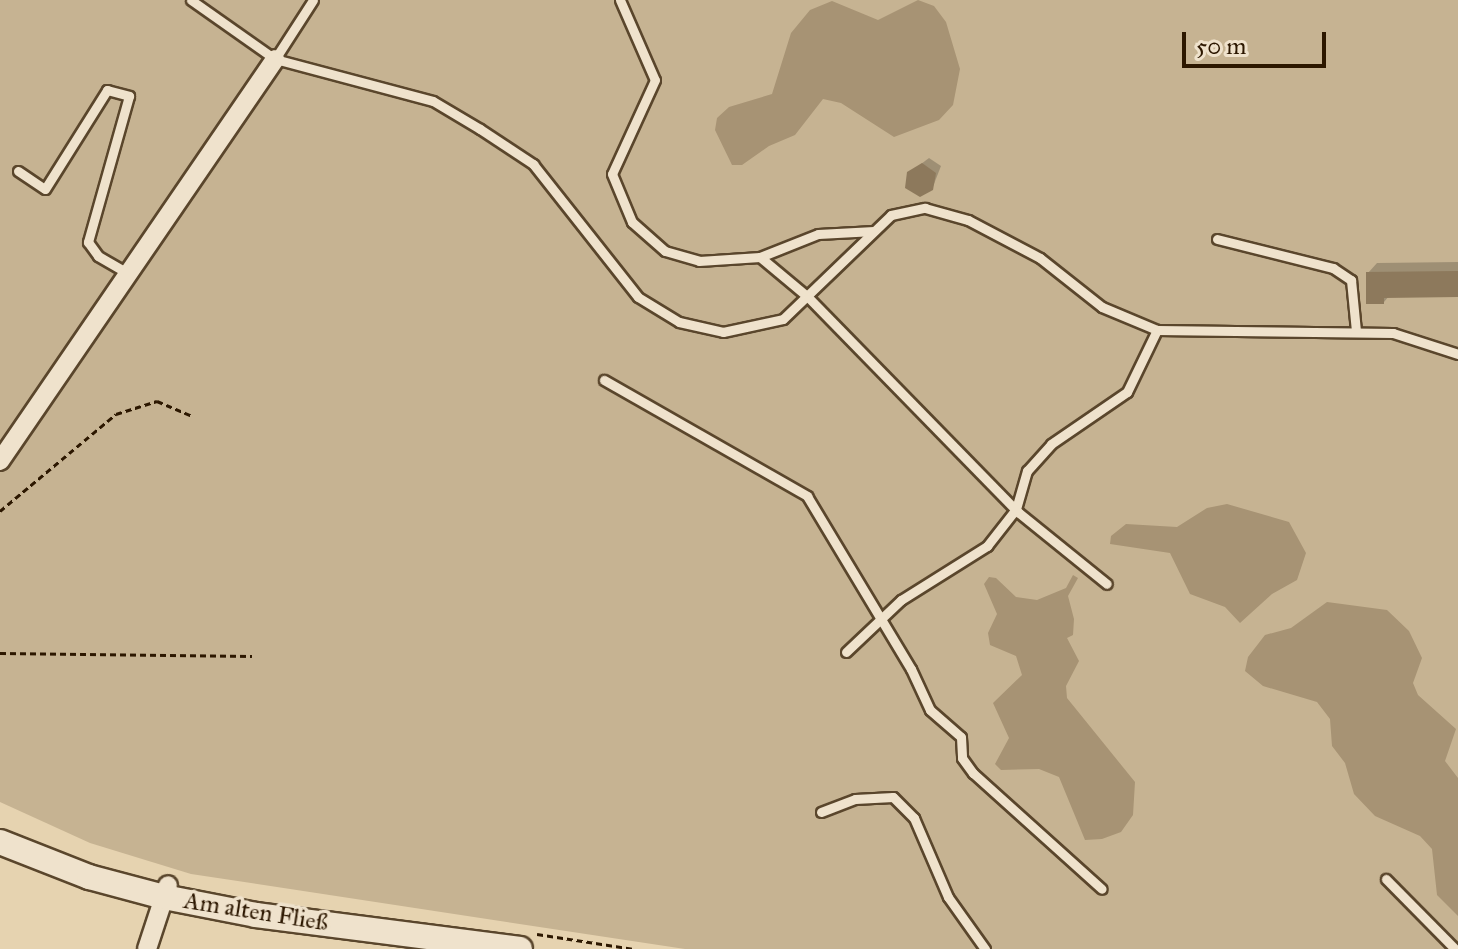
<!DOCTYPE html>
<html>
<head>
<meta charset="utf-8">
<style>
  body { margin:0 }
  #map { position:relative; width:1458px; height:949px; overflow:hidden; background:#e6d3b0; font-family:"IM FELL Great Primer",serif }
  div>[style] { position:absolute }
  .green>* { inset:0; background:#c6b392 }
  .water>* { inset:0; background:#a79374 }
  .shadow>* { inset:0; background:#0003 }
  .building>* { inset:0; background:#8d795c }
  .path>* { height:3px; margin-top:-1.5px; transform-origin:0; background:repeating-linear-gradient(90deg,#2c1700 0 6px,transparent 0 10px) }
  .roads { filter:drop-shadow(2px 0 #5a462c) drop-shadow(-2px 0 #5a462c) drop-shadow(0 2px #5a462c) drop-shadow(0 -2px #5a462c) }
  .service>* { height:9px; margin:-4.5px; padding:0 4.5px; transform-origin:4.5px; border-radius:4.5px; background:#efe2cc }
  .minor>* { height:18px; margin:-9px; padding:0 9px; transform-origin:9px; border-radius:9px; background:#efe2cc }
  .secondary>* { height:24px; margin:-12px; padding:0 12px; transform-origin:12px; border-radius:12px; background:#efe2cc }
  span { translate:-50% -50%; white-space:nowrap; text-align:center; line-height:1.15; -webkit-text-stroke:7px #efe2cc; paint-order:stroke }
  .street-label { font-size:24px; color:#2c1700 }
  .scale { position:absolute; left:1182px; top:32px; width:144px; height:36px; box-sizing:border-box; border:4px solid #2c1700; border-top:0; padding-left:10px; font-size:24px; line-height:28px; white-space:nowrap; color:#2c1700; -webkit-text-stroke:6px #efe2cc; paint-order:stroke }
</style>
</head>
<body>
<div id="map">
  <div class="green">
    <i style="clip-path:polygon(0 0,1458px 0,1458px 949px,685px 949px,191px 874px,90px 843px,0 802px)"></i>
  </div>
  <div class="water">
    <i style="clip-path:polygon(918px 0,934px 6px,946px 22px,960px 69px,953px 105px,939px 120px,894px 137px,841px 103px,823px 99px,795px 135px,769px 146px,742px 165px,732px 165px,715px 130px,717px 118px,729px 107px,772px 94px,791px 33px,810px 10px,832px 1px,878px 20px)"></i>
    <i style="clip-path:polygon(1227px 504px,1289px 522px,1306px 553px,1297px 580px,1272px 594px,1240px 623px,1225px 607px,1190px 594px,1170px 553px,1110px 544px,1111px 536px,1126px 524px,1177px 527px,1207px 508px)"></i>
    <i style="clip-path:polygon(1073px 575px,1078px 578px,1068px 596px,1074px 619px,1073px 635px,1067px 638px,1079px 661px,1066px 686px,1067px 698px,1135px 782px,1133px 815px,1121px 832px,1102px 839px,1085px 840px,1059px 777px,1039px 769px,1001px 770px,995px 764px,1009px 738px,993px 703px,1022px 675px,1016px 656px,990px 645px,988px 633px,997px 614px,984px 584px,989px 577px,996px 578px,1016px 597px,1037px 600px,1066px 588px)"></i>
    <i style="clip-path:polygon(1327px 602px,1387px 610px,1409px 631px,1422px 658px,1413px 683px,1418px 695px,1456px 729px,1445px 761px,1458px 778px,1458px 916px,1437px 895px,1432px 849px,1420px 836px,1375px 816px,1354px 794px,1345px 763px,1332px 746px,1330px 719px,1317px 702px,1263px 686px,1245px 671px,1248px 657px,1265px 635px,1291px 628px)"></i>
  </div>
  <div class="shadow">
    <i style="clip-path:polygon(929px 158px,941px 166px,932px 189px,909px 173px)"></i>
    <i style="clip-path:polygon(1458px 262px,1458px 294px,1389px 296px,1384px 302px,1368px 273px,1377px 263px)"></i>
  </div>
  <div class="building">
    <i style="clip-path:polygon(922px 163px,936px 173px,933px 190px,920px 197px,905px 188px,907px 172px)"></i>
    <i style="clip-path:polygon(1458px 271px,1458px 297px,1384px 298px,1384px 304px,1366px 304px,1366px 272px)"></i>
  </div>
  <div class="path">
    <i style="left:0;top:511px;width:151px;rotate:-39.9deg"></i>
    <i style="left:116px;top:414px;width:43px;rotate:-17.6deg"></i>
    <i style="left:157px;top:401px;width:38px;rotate:23deg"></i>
    <i style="left:0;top:653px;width:252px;rotate:0.7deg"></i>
    <i style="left:537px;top:934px;width:98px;rotate:8.8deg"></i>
  </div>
  <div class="roads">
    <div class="service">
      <i style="left:191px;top:0;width:103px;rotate:35.1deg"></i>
      <i style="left:275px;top:59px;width:163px;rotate:14.9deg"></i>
      <i style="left:433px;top:101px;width:55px;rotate:30.8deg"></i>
      <i style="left:480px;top:129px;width:64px;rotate:33.4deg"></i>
      <i style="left:533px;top:164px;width:169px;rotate:51.7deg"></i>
      <i style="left:638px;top:297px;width:48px;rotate:31.4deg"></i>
      <i style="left:679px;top:322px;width:45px;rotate:12.8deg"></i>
      <i style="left:723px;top:332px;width:61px;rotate:-12.2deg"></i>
      <i style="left:783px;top:319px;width:150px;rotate:-43.9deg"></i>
      <i style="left:891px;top:215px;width:35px;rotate:-12deg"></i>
      <i style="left:925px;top:208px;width:45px;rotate:15.6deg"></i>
      <i style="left:968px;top:220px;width:81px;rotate:27.8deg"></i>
      <i style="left:1040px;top:258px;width:79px;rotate:38.3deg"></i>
      <i style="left:1102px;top:307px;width:60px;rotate:22.7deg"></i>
      <i style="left:1157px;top:330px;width:236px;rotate:0.7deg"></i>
      <i style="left:1393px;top:333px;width:68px;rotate:17.9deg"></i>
      <i style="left:620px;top:0;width:87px;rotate:66.4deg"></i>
      <i style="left:655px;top:80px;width:103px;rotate:114.6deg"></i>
      <i style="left:612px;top:174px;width:52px;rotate:67.4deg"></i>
      <i style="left:632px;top:222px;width:44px;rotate:41.3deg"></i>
      <i style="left:665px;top:251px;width:35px;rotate:16deg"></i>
      <i style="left:699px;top:261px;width:61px;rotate:-3.8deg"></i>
      <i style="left:760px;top:257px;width:62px;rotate:-21.6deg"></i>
      <i style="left:818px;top:234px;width:56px;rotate:-3.1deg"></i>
      <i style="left:275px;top:59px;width:70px;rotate:-57.2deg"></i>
      <i style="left:18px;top:171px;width:32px;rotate:34deg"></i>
      <i style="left:45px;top:189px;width:117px;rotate:-57.9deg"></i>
      <i style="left:107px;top:90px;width:23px;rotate:15deg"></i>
      <i style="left:129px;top:96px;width:152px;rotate:105.7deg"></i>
      <i style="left:88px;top:242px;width:17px;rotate:54deg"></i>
      <i style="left:98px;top:256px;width:36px;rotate:30deg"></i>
      <i style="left:1217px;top:239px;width:120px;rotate:14deg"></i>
      <i style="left:1333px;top:268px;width:22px;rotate:34deg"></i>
      <i style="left:1351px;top:280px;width:51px;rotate:84.4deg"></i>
      <i style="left:760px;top:257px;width:62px;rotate:39.8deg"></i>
      <i style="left:808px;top:297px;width:301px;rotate:45.7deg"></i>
      <i style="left:1018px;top:512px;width:114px;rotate:39deg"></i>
      <i style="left:604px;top:380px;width:234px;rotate:29.7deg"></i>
      <i style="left:807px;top:496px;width:202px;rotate:59deg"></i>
      <i style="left:911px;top:669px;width:45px;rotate:65.1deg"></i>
      <i style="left:930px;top:710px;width:41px;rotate:41.1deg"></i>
      <i style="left:961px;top:737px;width:21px;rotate:87deg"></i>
      <i style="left:962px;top:758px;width:19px;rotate:54deg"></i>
      <i style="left:973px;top:773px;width:173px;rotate:42deg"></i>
      <i style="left:846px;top:652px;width:76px;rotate:-43.4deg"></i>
      <i style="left:901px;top:600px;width:102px;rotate:-32.1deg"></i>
      <i style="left:987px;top:546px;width:47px;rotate:-51.9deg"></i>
      <i style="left:1016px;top:509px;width:40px;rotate:-74deg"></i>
      <i style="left:1027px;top:471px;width:36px;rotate:-48deg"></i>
      <i style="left:1051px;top:444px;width:92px;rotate:-34.4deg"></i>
      <i style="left:1127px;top:392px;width:69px;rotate:-64.2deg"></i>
      <i style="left:821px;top:812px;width:36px;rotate:-21deg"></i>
      <i style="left:855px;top:799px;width:38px;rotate:-3deg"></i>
      <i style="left:893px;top:797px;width:30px;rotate:45deg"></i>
      <i style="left:914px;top:818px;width:86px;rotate:66.7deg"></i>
      <i style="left:948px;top:897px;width:64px;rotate:54.6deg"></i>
      <i style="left:1386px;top:879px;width:98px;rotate:45.4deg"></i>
    </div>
    <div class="minor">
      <i style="left:0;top:461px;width:487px;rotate:-55.6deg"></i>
      <i style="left:147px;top:949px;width:67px;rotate:-71.8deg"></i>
    </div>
    <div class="secondary">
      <i style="left:0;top:842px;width:96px;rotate:21.5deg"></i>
      <i style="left:89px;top:877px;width:78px;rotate:14.9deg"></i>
      <i style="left:164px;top:897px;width:94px;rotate:11.1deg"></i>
      <i style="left:256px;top:915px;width:266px;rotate:7.3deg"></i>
    </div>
  </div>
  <div class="street-label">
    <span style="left:256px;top:912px;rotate:9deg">Am alten Fließ</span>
  </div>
  <div class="scale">50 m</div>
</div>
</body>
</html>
